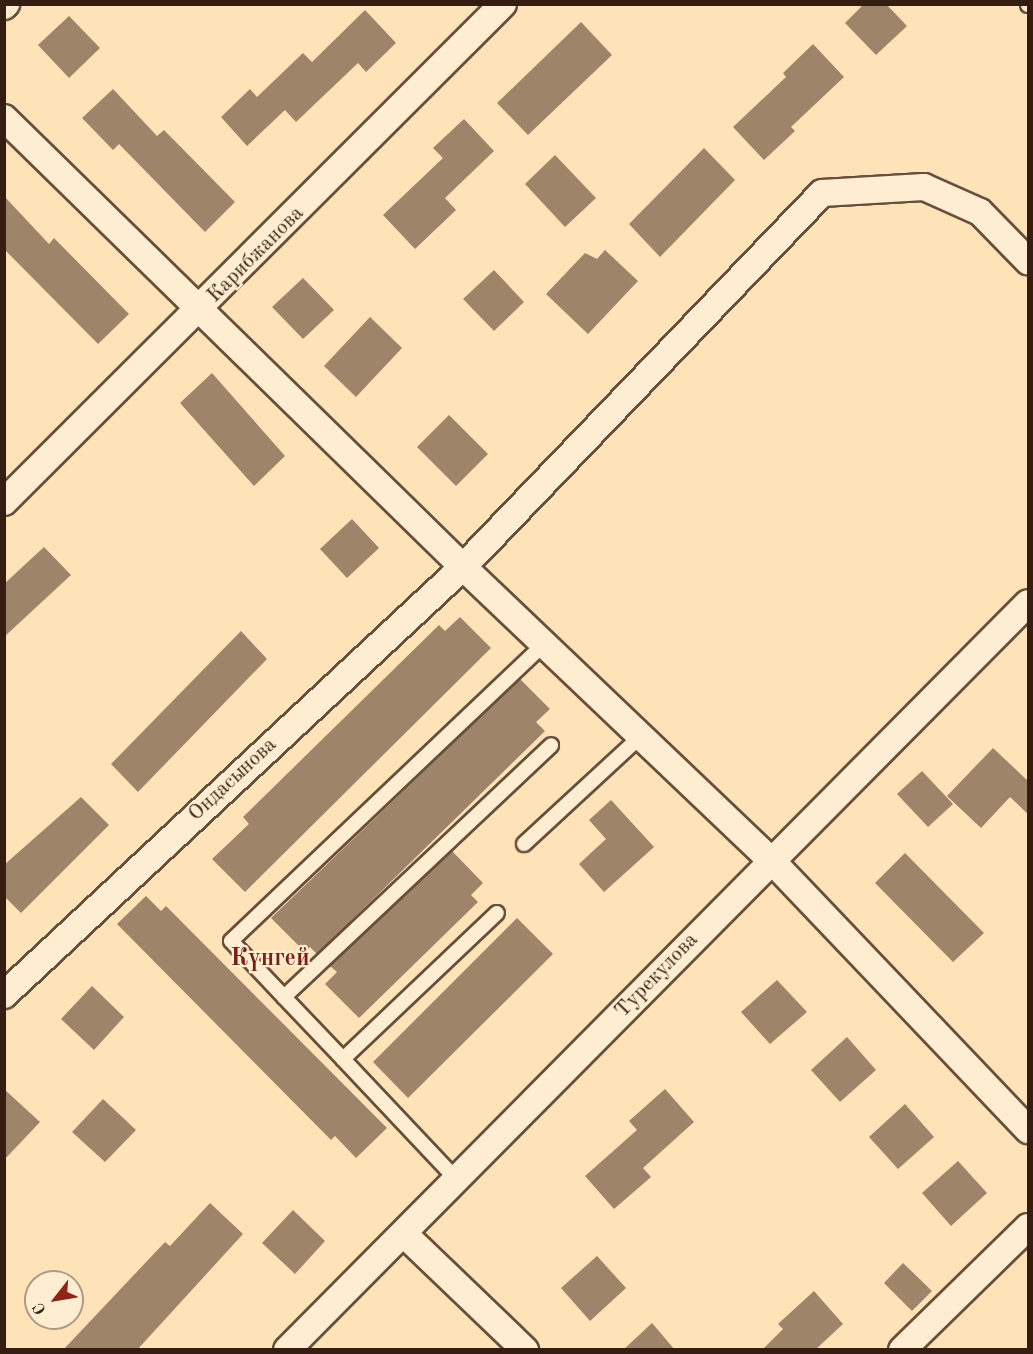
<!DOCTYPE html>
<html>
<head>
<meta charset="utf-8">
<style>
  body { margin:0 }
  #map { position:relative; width:1033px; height:1354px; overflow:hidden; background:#fee3b8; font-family:"Old Standard TT",serif }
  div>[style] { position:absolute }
  .building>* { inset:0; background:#9e8468 }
  .roads { filter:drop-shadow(2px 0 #674f3b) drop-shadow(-2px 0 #674f3b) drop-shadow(0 2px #674f3b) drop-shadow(0 -2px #674f3b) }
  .lane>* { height:14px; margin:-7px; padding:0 7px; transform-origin:7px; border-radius:7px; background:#feedd1 }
  .street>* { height:26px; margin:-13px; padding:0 13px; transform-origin:13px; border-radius:13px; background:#feedd1 }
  span { translate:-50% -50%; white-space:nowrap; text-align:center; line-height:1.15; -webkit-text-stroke:4.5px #feedd1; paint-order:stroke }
  .street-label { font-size:21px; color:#351e11 }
  .quarter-label { font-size:24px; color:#7a1f14; font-weight:700 }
  .frame { position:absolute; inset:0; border:6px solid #351e11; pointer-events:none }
  .north { position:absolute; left:24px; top:1270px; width:60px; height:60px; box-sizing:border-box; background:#feedd1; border:2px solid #ae9a84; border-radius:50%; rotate:239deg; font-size:16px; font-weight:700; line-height:24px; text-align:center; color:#351e11 }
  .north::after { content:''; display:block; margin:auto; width:21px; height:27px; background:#8f2418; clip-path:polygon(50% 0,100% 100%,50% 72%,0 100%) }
</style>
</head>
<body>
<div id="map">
  <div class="building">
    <i style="clip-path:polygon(864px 4px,886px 4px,907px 26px,876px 55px,845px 23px)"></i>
    <i style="clip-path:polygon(365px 10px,396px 43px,366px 72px,358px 63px,296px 122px,285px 110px,247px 146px,221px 117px,250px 89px,257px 97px,303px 53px,312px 62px)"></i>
    <i style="clip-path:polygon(69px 16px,100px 48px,69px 78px,38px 45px)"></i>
    <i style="clip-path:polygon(581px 22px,612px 55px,528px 135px,497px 103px)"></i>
    <i style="clip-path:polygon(813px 44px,844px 77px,791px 127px,795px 131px,764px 160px,733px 127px,786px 77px,783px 73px)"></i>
    <i style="clip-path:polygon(113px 89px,157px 136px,164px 130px,235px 202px,205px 232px,119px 144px,113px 150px,82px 118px)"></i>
    <i style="clip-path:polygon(464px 119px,494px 151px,445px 198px,456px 210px,415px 249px,383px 215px,443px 158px,433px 148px)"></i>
    <i style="clip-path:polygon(704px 148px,735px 180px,660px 257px,629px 224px)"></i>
    <i style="clip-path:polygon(555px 155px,596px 198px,565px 227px,525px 184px)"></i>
    <i style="clip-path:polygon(4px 196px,49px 244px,54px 238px,129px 314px,98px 344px,4px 249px)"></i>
    <i style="clip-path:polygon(605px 250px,638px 281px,588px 334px,546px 294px,585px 253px,597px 259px)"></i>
    <i style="clip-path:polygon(494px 270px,524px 302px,494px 331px,463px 299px)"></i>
    <i style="clip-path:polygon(303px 278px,334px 310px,303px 339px,272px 307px)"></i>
    <i style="clip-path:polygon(370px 317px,402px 348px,356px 397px,324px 366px)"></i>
    <i style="clip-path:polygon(212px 373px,285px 456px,254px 486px,180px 403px)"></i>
    <i style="clip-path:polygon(449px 415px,488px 454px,456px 486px,417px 447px)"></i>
    <i style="clip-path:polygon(352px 519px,379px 548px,347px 578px,320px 549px)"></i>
    <i style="clip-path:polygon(44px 547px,71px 575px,4px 637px,4px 584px)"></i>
    <i style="clip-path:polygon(460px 617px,491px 648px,245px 892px,212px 859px,249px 824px,243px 817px,439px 625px,445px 631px)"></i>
    <i style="clip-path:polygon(241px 631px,267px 659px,138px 792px,111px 764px)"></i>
    <i style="clip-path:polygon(520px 679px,550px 709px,536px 722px,545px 731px,317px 954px,310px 947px,305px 952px,271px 918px)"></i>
    <i style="clip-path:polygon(993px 748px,1029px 782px,1029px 815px,1010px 797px,981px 828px,947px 796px)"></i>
    <i style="clip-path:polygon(922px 771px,953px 804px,928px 827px,897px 794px)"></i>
    <i style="clip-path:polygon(81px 797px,109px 825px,21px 913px,4px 896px,4px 865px)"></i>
    <i style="clip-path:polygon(611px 800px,654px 847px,604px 892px,579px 864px,606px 839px,589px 820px)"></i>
    <i style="clip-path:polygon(452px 851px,483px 883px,471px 895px,478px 902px,359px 1018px,325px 984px,337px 972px,330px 966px)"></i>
    <i style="clip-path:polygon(905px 853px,984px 933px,953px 962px,875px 883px)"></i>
    <i style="clip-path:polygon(146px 896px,161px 911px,166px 906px,387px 1128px,356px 1158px,335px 1136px,331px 1140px,117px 924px)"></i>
    <i style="clip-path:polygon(517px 918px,553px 954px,408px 1098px,373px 1062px)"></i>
    <i style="clip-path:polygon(777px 980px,807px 1012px,770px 1044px,741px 1012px)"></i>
    <i style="clip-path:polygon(92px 986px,124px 1017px,94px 1050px,61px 1019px)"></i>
    <i style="clip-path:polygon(847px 1037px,876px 1070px,840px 1102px,811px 1070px)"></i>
    <i style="clip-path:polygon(4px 1089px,40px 1122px,4px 1160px)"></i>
    <i style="clip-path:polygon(665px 1089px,694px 1122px,643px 1168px,651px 1177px,614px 1209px,585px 1176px,637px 1130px,629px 1121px)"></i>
    <i style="clip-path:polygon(103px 1099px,136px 1130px,105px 1162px,72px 1132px)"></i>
    <i style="clip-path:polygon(905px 1104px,934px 1137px,898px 1169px,869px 1137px)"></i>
    <i style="clip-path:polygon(958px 1161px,987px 1193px,951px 1226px,922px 1193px)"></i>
    <i style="clip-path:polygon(210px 1203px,243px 1234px,137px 1350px,63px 1350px,165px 1242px,170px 1246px)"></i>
    <i style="clip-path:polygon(293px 1210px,325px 1241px,295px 1274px,262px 1243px)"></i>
    <i style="clip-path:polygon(597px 1256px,626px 1288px,590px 1321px,561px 1288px)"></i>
    <i style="clip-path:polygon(903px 1263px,932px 1291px,912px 1311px,884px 1283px)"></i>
    <i style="clip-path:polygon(814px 1291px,843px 1324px,815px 1350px,762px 1350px,783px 1329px,778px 1324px)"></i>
    <i style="clip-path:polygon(652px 1323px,675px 1350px,623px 1350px)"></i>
  </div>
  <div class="roads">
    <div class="lane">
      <i style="left:1028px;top:4px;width:1px;rotate:90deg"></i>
      <i style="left:524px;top:844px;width:159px;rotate:-42.7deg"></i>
      <i style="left:284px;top:997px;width:77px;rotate:-133.4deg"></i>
      <i style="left:231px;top:941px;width:431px;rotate:-43.5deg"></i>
      <i style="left:343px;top:1059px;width:86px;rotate:-133.6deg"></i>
      <i style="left:284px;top:997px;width:367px;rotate:-43.3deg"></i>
      <i style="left:457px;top:1180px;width:166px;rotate:-133.3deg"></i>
      <i style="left:343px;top:1059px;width:212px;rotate:-43.5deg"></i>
    </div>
    <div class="street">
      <i style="left:4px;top:6px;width:3px;rotate:-45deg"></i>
      <i style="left:4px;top:118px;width:642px;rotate:44.37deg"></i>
      <i style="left:463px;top:567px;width:425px;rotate:43.6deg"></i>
      <i style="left:771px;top:860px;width:373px;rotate:46.4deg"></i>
      <i style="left:4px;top:502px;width:705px;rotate:-44.94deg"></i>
      <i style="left:4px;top:995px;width:628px;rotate:-43deg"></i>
      <i style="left:463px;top:567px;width:518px;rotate:-46.17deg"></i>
      <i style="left:822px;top:193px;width:102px;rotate:-3.4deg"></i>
      <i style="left:924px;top:187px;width:61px;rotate:24.1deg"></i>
      <i style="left:980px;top:212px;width:69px;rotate:45.6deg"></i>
      <i style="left:404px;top:1234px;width:168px;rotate:43.8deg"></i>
      <i style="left:287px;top:1350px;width:1052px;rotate:-45.23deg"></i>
      <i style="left:902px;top:1350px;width:176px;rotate:-44.3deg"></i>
    </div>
  </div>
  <div class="street-label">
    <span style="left:256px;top:255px;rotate:-45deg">Карибжанова</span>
    <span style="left:233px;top:780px;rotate:-43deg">Ондасынова</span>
    <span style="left:657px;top:976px;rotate:-46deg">Турекулова</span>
  </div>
  <div class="quarter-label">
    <span style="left:270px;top:960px">Күнгей</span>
  </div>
  <div class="frame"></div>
  <div class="north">С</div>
</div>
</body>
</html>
